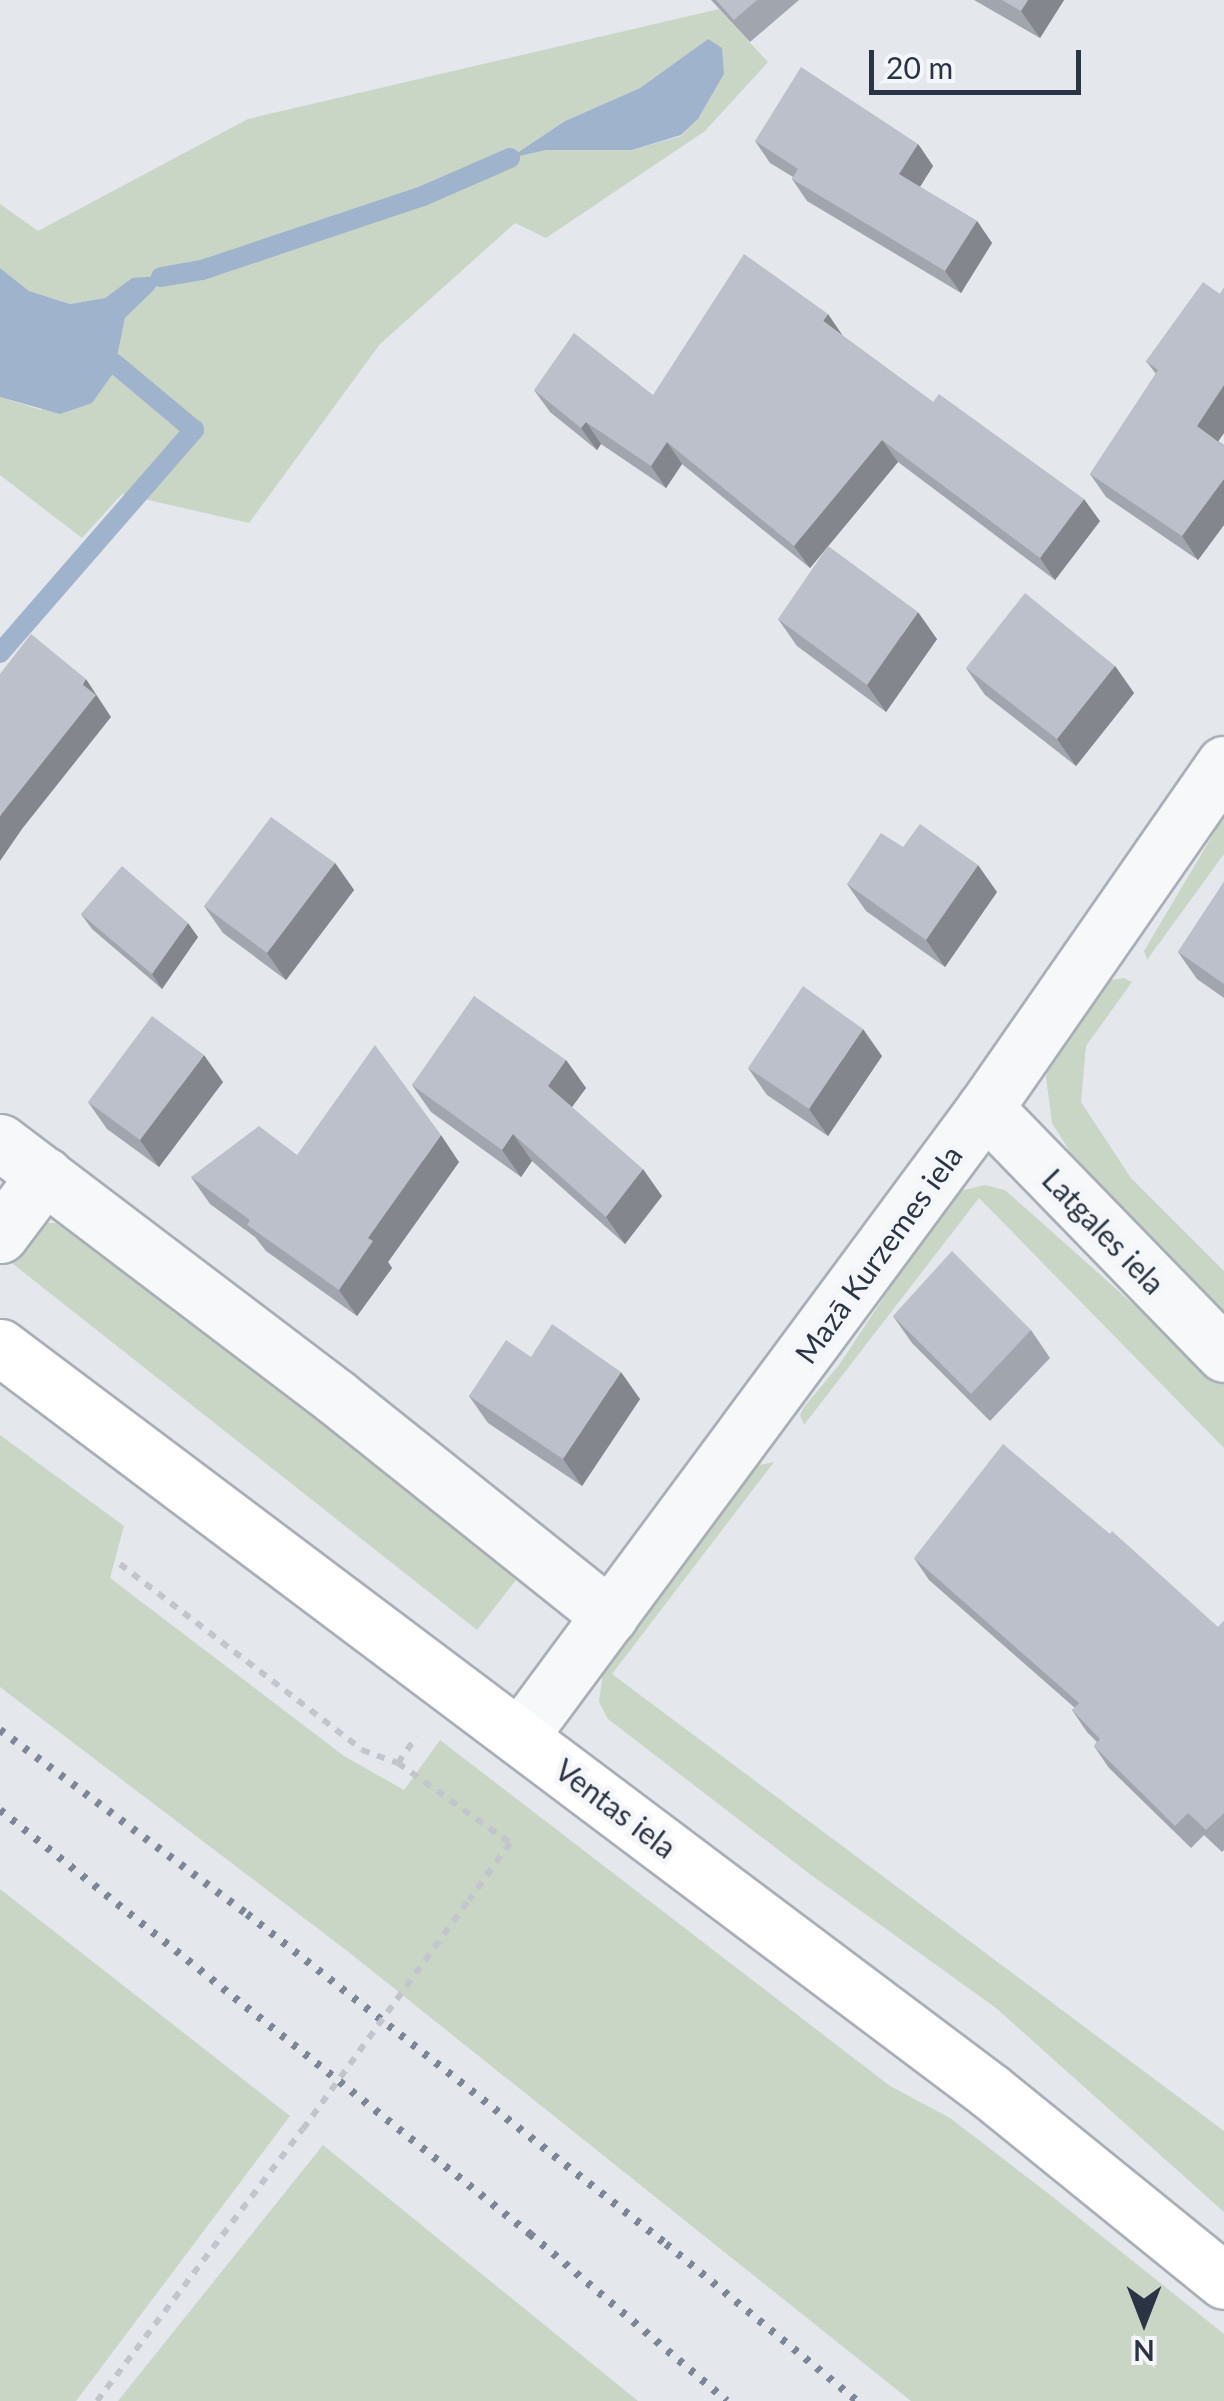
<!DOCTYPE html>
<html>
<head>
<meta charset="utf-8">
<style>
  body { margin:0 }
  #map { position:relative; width:1224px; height:2401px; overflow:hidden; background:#e4e7ec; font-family:Lato,sans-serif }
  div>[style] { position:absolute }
  .green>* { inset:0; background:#c9d6c5 }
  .water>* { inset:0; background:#9fb4cc }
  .stream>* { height:20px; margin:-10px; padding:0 10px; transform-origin:10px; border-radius:10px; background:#9fb4cc }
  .path>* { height:6px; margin-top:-3px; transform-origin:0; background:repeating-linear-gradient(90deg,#c2c5cb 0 8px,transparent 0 16px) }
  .roads { filter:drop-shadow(2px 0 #a9aeb7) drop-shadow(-2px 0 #a9aeb7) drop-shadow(0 2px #a9aeb7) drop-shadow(0 -2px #a9aeb7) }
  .minor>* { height:55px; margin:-27.5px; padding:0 27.5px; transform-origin:27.5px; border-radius:27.5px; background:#f7f8fa }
  .highway>* { height:55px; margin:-27.5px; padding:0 27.5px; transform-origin:27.5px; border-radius:27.5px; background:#fff }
  .rail>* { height:8px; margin-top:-4px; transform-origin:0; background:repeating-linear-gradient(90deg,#7d8696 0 5px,transparent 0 15px) }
  .path-bridge>* { height:6px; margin-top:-3px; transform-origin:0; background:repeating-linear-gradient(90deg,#c2c5cb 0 8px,transparent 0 16px) }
  .wall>* { inset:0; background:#a1a5ae }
  .shaded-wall>* { inset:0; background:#83868d }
  .building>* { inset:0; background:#bbc0ca }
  span { translate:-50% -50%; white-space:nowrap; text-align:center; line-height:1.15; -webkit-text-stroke:10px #f4f6f9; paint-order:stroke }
  .street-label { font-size:30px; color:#2b3445 }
  .north { position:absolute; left:1094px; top:2271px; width:100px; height:100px; -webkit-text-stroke:8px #f4f6f9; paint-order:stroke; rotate:180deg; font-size:28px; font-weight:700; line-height:40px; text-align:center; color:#2b3445 }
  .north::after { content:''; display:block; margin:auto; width:35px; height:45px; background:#2b3445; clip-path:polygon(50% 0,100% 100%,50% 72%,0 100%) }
  .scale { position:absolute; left:869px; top:50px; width:212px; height:45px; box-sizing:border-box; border:5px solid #2b3445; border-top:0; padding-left:12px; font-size:30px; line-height:35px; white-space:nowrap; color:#2b3445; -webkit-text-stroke:8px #f4f6f9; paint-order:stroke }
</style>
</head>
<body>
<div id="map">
  <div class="green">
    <i style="clip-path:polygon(evenodd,719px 9px,768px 62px,705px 131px,546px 238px,515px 223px,380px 344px,249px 523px,122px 494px,82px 538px,0 475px,0 397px,41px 410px,114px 372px,125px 318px,154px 290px,132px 278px,105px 298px,70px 304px,29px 291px,0 268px,0 204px,38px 231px,248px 119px,719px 9px,708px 39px,724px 74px,698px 119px,681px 136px,632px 150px,546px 150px,514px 156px,565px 121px,640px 88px,708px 39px)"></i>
    <i style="clip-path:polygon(1224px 816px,1224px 854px,1147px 960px,1144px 951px)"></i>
    <i style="clip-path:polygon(1124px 978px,1132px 982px,1086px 1046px,1081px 1102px,1131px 1178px,1224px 1271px,1224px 1317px,1078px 1164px,1052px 1123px,1046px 1077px,1052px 1055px,1111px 980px)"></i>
    <i style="clip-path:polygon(985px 1185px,1005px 1190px,1224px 1385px,1224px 1448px,979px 1198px,804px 1425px,800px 1415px,804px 1407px,839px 1365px,945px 1205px,960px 1191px)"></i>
    <i style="clip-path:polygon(36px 1223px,56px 1223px,75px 1235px,180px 1317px,378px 1460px,490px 1551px,516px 1580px,477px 1630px,13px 1264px,8px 1255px)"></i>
    <i style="clip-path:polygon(0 1435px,124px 1526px,110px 1578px,344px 1756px,404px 1790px,440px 1740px,890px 2086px,950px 2118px,1049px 2194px,1224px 2334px,1224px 2401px,911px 2401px,346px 1950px,0 1687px)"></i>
    <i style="clip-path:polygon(774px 1462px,612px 1674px,1224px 2131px,1224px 2212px,996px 2008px,811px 1875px,608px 1719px,599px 1702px,604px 1665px,754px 1466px)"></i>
    <i style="clip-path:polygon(0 1889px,290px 2116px,76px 2401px,0 2401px)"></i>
    <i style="clip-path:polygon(323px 2145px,638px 2401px,118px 2401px)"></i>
  </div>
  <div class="water">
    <i style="clip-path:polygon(708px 39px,722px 48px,724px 74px,698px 119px,681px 135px,632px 150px,546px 150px,510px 158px,565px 121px,640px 88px)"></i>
    <i style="clip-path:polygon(0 268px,29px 291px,70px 304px,105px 298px,132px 278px,161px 276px,154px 290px,125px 318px,114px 372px,92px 403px,60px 414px,0 397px)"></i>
  </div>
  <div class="stream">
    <i style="left:161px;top:277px;width:42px;rotate:-9.7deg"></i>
    <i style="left:202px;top:270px;width:233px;rotate:-18.5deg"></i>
    <i style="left:423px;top:196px;width:95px;rotate:-23.6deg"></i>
    <i style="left:0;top:653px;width:296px;rotate:-49deg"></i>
    <i style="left:194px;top:430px;width:103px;rotate:-140.1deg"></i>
  </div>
  <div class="path">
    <i style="left:120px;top:1564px;width:305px;rotate:37.5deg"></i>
    <i style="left:362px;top:1750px;width:38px;rotate:20deg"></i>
    <i style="left:398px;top:1763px;width:138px;rotate:35.5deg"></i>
    <i style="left:510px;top:1843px;width:70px;rotate:125.7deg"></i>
    <i style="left:398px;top:1763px;width:32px;rotate:-55deg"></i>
    <i style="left:97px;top:2401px;width:341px;rotate:-52.9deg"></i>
  </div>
  <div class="roads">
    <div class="minor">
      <i style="left:985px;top:1108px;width:343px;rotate:45.8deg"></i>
      <i style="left:0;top:1142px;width:423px;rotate:37.2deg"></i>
      <i style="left:337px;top:1398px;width:349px;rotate:38.6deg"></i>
      <i style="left:0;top:1235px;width:75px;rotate:-53.1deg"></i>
      <i style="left:520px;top:1736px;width:781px;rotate:-53.48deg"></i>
      <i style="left:985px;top:1108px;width:419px;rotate:-55.2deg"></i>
    </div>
    <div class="highway">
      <i style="left:0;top:1347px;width:1240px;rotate:36.93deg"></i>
      <i style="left:991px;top:2092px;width:300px;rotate:39deg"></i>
    </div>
  </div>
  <div class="rail">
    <i style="left:0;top:1730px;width:308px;rotate:36.7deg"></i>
    <i style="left:247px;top:1914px;width:533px;rotate:38.22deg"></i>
    <i style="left:666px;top:2244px;width:247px;rotate:39.4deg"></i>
    <i style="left:0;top:1810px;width:679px;rotate:38.66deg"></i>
    <i style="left:530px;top:2234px;width:258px;rotate:40.3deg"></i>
  </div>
  <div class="path-bridge">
    <i style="left:303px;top:2129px;width:283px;rotate:-54.1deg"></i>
  </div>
  <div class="wall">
    <i style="clip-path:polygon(711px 0,799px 0,750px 42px)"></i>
    <i style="clip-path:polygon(974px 0,1064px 0,1040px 38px)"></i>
    <i style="clip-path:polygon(755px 141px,918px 144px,933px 166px,920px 187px,977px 221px,992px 243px,961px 293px,807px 201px,792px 179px,793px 177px,770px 163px)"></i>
    <i style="clip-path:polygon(1224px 288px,1224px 433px,1218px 441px,1224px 445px,1224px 525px,1198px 560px,1106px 497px,1090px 474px,1156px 374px,1146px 361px,1220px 294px)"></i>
    <i style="clip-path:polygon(843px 336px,933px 402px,1100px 521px,1055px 580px,898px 462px,810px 568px,682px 464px,666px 488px,601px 444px,597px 450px,550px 412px,534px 390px,653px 395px)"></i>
    <i style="clip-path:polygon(778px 619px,937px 639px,886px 712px,797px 646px)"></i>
    <i style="clip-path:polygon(1115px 666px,1134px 693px,1076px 766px,985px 695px,966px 668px)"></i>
    <i style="clip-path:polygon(335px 863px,354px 890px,286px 980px,223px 933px,204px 906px)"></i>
    <i style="clip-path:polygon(1224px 882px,1224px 998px,1197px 979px,1178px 952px)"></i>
    <i style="clip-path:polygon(847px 884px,997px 892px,945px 967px,866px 911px)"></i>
    <i style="clip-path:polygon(81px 914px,198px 937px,162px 989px,92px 929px)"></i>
    <i style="clip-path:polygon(882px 1056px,828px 1136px,767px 1095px,748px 1068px)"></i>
    <i style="clip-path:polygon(566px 1060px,586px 1088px,571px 1107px,662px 1196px,625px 1244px,532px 1161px,521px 1177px,431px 1112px,412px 1085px)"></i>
    <i style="clip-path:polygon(223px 1082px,159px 1167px,107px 1129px,88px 1102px)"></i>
    <i style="clip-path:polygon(297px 1155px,459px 1162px,388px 1262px,392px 1268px,357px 1316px,266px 1251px,255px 1237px,210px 1204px,191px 1177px)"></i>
    <i style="clip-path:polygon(893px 1316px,1031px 1330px,1050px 1358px,990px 1421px,912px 1343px)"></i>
    <i style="clip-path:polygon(531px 1357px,640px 1399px,582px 1486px,488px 1423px,469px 1396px)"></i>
    <i style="clip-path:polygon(914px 1558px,1218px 1627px,1224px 1621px,1224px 1850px,1222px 1852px,1204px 1835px,1191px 1848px,1109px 1768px,1094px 1746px,1097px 1742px,1087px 1732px,1072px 1710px,1075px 1708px,929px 1580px)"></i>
  </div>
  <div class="shaded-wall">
    <i style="clip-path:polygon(1028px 0,1064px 0,1040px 38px,1021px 11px)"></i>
    <i style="clip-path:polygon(918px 144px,933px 166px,914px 196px,899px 174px)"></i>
    <i style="clip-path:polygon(977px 221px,992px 243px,961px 293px,945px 271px)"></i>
    <i style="clip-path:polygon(828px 314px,843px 336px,823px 321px)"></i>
    <i style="clip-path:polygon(1224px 385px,1224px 433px,1213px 449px,1197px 426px)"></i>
    <i style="clip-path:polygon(586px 422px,601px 444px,597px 450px,581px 428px)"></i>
    <i style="clip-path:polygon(882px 440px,898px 462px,810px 568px,794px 546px)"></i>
    <i style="clip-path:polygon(667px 442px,682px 464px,666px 488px,651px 466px)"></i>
    <i style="clip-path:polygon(1224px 479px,1224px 525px,1198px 560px,1182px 536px)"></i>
    <i style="clip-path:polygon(1084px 499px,1100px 521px,1055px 580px,1040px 558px)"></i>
    <i style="clip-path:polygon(918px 612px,937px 639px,886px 712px,867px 685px)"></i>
    <i style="clip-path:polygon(1115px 666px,1134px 693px,1076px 766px,1057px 739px)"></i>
    <i style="clip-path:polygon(86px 679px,111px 717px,22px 829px,0 861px,0 816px)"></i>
    <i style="clip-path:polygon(335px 863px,354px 890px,286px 980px,267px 953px)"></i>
    <i style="clip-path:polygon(978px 865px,997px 892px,945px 967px,926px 940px)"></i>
    <i style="clip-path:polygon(188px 923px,198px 937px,162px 989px,152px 974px)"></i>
    <i style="clip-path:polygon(863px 1029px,882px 1056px,828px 1136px,809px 1109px)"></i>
    <i style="clip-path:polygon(204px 1055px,223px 1082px,159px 1167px,140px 1140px)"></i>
    <i style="clip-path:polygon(566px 1060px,586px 1088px,567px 1114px,548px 1086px)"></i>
    <i style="clip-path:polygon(513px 1134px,532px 1161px,521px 1177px,502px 1150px)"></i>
    <i style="clip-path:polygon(441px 1135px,459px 1162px,388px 1262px,392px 1268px,357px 1316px,339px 1290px,368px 1238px)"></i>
    <i style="clip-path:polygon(643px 1169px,662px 1196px,625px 1244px,606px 1217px)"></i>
    <i style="clip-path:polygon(621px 1372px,640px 1399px,582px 1486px,563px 1459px)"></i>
  </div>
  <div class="building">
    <i style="clip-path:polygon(716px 0,757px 0,734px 20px)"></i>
    <i style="clip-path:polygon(1002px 0,1028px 0,1021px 11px)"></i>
    <i style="clip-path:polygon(801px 67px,918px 144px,899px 174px,977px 221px,945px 271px,792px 179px,798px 169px,755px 141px)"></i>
    <i style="clip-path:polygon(744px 254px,828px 314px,823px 321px,933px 402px,939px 394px,1084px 499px,1040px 558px,882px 440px,794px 546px,667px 442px,651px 466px,586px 422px,581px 428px,534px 390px,574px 333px,653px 395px)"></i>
    <i style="clip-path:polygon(1203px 282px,1220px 294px,1224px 288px,1224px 385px,1197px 426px,1224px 446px,1224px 479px,1182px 536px,1090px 474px,1158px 370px,1146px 361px)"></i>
    <i style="clip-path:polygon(828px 546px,918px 612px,867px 685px,778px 619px)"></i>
    <i style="clip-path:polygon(1025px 593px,1115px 666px,1057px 739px,966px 668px)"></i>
    <i style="clip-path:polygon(31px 634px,86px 679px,82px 684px,96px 695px,0 816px,0 674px)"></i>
    <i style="clip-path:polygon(271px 817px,335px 863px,267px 953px,204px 906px)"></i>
    <i style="clip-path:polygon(920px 824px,978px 865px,926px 940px,847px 884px,881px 833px,903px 847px)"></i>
    <i style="clip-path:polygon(122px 866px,188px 923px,152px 974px,81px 914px)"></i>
    <i style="clip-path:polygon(1224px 882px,1224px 984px,1178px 952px)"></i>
    <i style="clip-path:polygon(803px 986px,863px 1029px,809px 1109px,748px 1068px)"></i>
    <i style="clip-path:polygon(474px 996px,566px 1060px,548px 1086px,643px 1169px,606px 1217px,513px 1134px,502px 1150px,412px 1085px)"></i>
    <i style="clip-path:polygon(152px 1016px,204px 1055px,140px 1140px,88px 1102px)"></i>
    <i style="clip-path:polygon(375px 1045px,441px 1135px,368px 1238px,373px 1241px,339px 1290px,247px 1225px,250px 1220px,191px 1177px,259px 1126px,297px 1155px)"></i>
    <i style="clip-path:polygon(952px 1251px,1031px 1330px,971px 1394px,893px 1316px)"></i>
    <i style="clip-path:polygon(552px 1324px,621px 1372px,563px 1459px,469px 1396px,506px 1340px,531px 1357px)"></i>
    <i style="clip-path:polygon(1003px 1444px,1110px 1534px,1112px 1531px,1218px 1627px,1224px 1621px,1224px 1813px,1206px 1830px,1188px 1813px,1175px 1826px,1094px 1746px,1100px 1739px,1072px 1710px,1079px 1703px,914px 1558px)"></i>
  </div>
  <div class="street-label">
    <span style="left:1104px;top:1231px;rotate:46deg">Latgales iela</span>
    <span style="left:878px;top:1254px;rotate:-54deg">Mazā Kurzemes iela</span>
    <span style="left:616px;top:1808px;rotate:37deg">Ventas iela</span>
  </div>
  <div class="north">N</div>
  <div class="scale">20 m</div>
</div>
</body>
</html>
